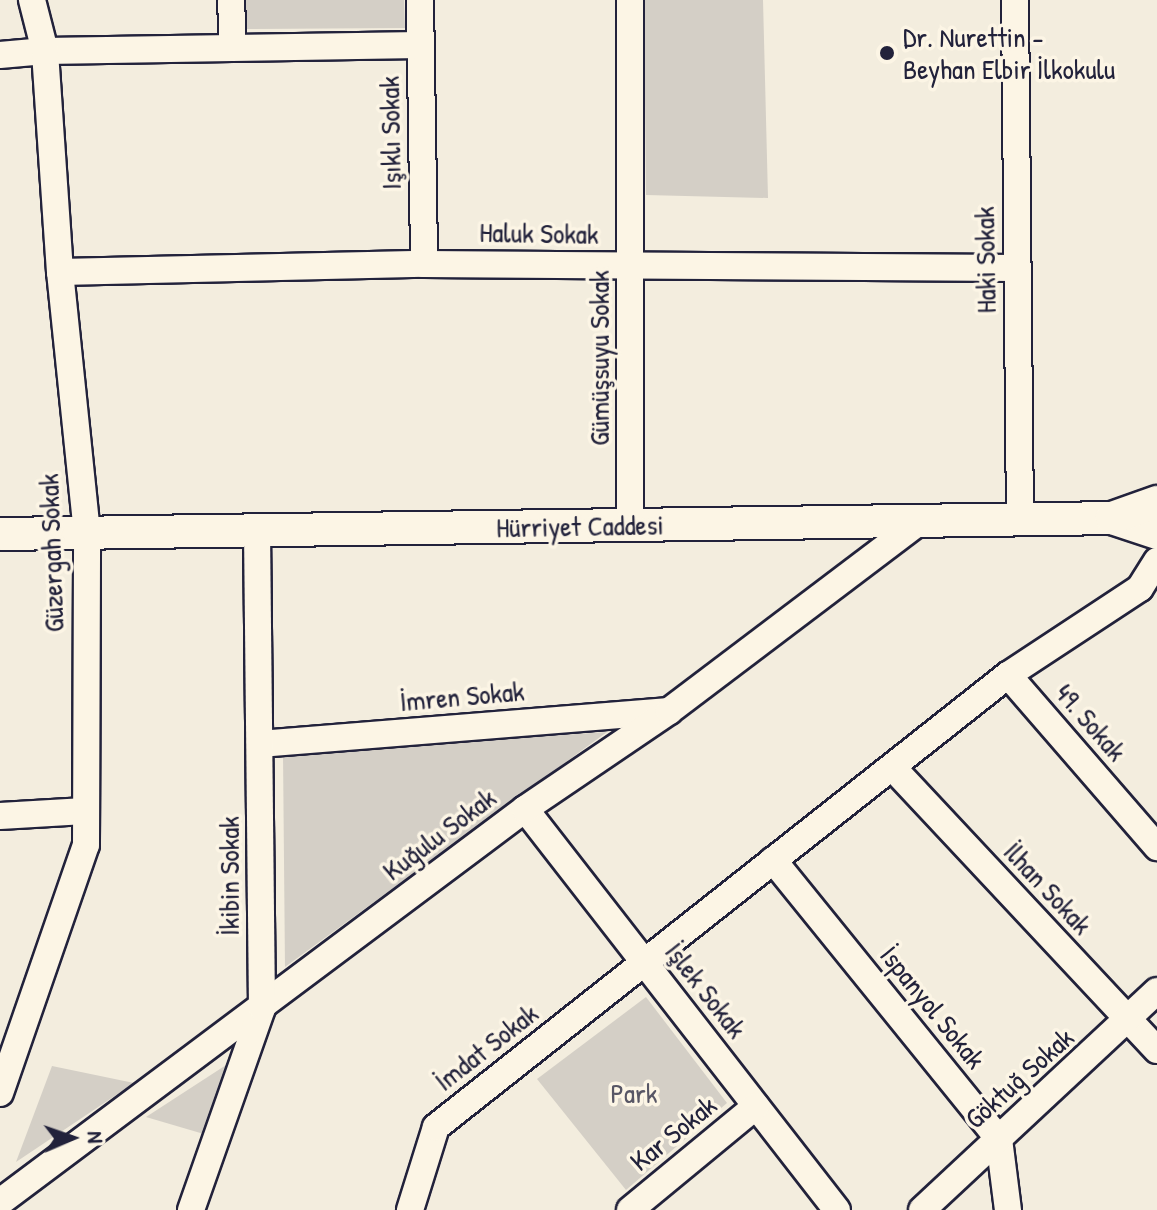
<!DOCTYPE html>
<html>
<head>
<meta charset="utf-8">
<style>
  body { margin:0 }
  #map { position:relative; width:1157px; height:1210px; overflow:hidden; background:#f3edde; font-family:"Patrick Hand",sans-serif }
  div>[style] { position:absolute }
  .green>* { inset:0; background:#d4cfc6 }
  .roads { filter:drop-shadow(2px 0 #22223b) drop-shadow(-2px 0 #22223b) drop-shadow(0 2px #22223b) drop-shadow(0 -2px #22223b) }
  .minor>* { height:26px; margin:-13px; padding:0 13px; transform-origin:13px; border-radius:13px; background:#fcf5e5 }
  .major>* { height:32px; margin:-16px; padding:0 16px; transform-origin:16px; border-radius:16px; background:#fcf5e5 }
  .dots>* { width:22px; height:22px; translate:-50% -50%; box-sizing:border-box; border:4px solid #fcf5e5; border-radius:50% }
  span { translate:-50% -50%; white-space:nowrap; text-align:center; line-height:1.15; -webkit-text-stroke:7px #fcf5e5; paint-order:stroke }
  .poi-label { font-size:28px; color:#22223b }
  .left { translate:0 -50%; text-align:left }
  .street-label { font-size:28px; color:#22223b }
  .park-label { font-size:28px; color:#575665 }
  .north { position:absolute; left:32px; top:1098px; width:80px; height:80px; -webkit-text-stroke:6px #fcf5e5; paint-order:stroke; rotate:88deg; font-size:22px; font-weight:700; line-height:32px; text-align:center; color:#22223b }
  .north::after { content:''; display:block; margin:auto; width:28px; height:36px; background:#22223b; clip-path:polygon(50% 0,100% 100%,50% 72%,0 100%) }
</style>
</head>
<body>
<div id="map">
  <div class="green">
    <i style="clip-path:polygon(244px 0,404px 0,405px 28px,244px 29px)"></i>
    <i style="clip-path:polygon(644px 0,763px 0,768px 198px,646px 195px)"></i>
    <i style="clip-path:polygon(607px 732px,285px 967px,283px 753px)"></i>
    <i style="clip-path:polygon(646px 997px,727px 1103px,626px 1190px,537px 1079px)"></i>
    <i style="clip-path:polygon(240px 1056px,214px 1137px,146px 1117px)"></i>
    <i style="clip-path:polygon(52px 1066px,134px 1083px,16px 1162px)"></i>
  </div>
  <div class="roads">
    <div class="minor">
      <i style="left:231px;top:0;width:47px;rotate:87.6deg"></i>
      <i style="left:420px;top:0;width:264px;rotate:89.1deg"></i>
      <i style="left:630px;top:0;width:525px;rotate:90deg"></i>
      <i style="left:1015px;top:0;width:520px;rotate:89.45deg"></i>
      <i style="left:0;top:55px;width:45px;rotate:-5.1deg"></i>
      <i style="left:45px;top:51px;width:375px;rotate:-0.9deg"></i>
      <i style="left:60px;top:272px;width:364px;rotate:-1.3deg"></i>
      <i style="left:424px;top:264px;width:593px;rotate:0.39deg"></i>
      <i style="left:1008px;top:675px;width:228px;rotate:49.1deg"></i>
      <i style="left:260px;top:744px;width:410px;rotate:-4.6deg"></i>
      <i style="left:894px;top:769px;width:385px;rotate:46.9deg"></i>
      <i style="left:525px;top:809px;width:508px;rotate:52.12deg"></i>
      <i style="left:0;top:816px;width:85px;rotate:-3.4deg"></i>
      <i style="left:773px;top:860px;width:359px;rotate:51deg"></i>
      <i style="left:999px;top:1139px;width:72px;rotate:82.8deg"></i>
      <i style="left:0;top:1093px;width:262px;rotate:-70.9deg"></i>
      <i style="left:86px;top:845px;width:312px;rotate:-89.8deg"></i>
      <i style="left:87px;top:533px;width:262px;rotate:-95.9deg"></i>
      <i style="left:60px;top:272px;width:222px;rotate:-93.9deg"></i>
      <i style="left:45px;top:51px;width:53px;rotate:-104.3deg"></i>
      <i style="left:0;top:1202px;width:656px;rotate:-36.82deg"></i>
      <i style="left:525px;top:809px;width:174px;rotate:-34.2deg"></i>
      <i style="left:669px;top:711px;width:315px;rotate:-37.1deg"></i>
      <i style="left:191px;top:1210px;width:214px;rotate:-70.6deg"></i>
      <i style="left:262px;top:1008px;width:478px;rotate:-90.6deg"></i>
      <i style="left:410px;top:1210px;width:87px;rotate:-72.6deg"></i>
      <i style="left:436px;top:1127px;width:729px;rotate:-38.32deg"></i>
      <i style="left:1008px;top:675px;width:158px;rotate:-33.4deg"></i>
      <i style="left:1140px;top:588px;width:32px;rotate:-58deg"></i>
      <i style="left:630px;top:1210px;width:163px;rotate:-39.5deg"></i>
      <i style="left:922px;top:1210px;width:321px;rotate:-43deg"></i>
    </div>
    <div class="major">
      <i style="left:1112px;top:518px;width:47px;rotate:18.4deg"></i>
      <i style="left:0;top:534px;width:1112px;rotate:-0.82deg"></i>
      <i style="left:1112px;top:518px;width:48px;rotate:-19.6deg"></i>
    </div>
  </div>
  <div class="dots">
    <i style="left:887px;top:53px;background:#22223b"></i>
  </div>
  <div class="poi-label">
    <span class="left" style="left:903px;top:53px">Dr. Nurettin -<br>Beyhan Elbir İlkokulu</span>
  </div>
  <div class="street-label">
    <span style="left:390px;top:133px;rotate:-91deg">Işıklı Sokak</span>
    <span style="left:539px;top:233px;rotate:1deg">Haluk Sokak</span>
    <span style="left:985px;top:260px;rotate:-91deg">Haki Sokak</span>
    <span style="left:599px;top:358px;rotate:-90deg">Gümüşsuyu Sokak</span>
    <span style="left:580px;top:526px;rotate:-1deg">Hürriyet Caddesi</span>
    <span style="left:51px;top:553px;rotate:-92deg">Güzergah Sokak</span>
    <span style="left:462px;top:696px;rotate:-5deg">İmren Sokak</span>
    <span style="left:1091px;top:722px;rotate:49deg">49. Sokak</span>
    <span style="left:439px;top:834px;rotate:-37deg">Kuğulu Sokak</span>
    <span style="left:229px;top:876px;rotate:-90deg">İkibin Sokak</span>
    <span style="left:1048px;top:888px;rotate:47deg">İlhan Sokak</span>
    <span style="left:706px;top:990px;rotate:52deg">İşlek Sokak</span>
    <span style="left:933px;top:1007px;rotate:51deg">İspanyol Sokak</span>
    <span style="left:486px;top:1047px;rotate:-38deg">İmdat Sokak</span>
    <span style="left:1019px;top:1078px;rotate:-42deg">Göktuğ Sokak</span>
    <span style="left:673px;top:1133px;rotate:-39deg">Kar Sokak</span>
  </div>
  <div class="park-label">
    <span style="left:634px;top:1093px">Park</span>
  </div>
  <div class="north">N</div>
</div>
</body>
</html>
